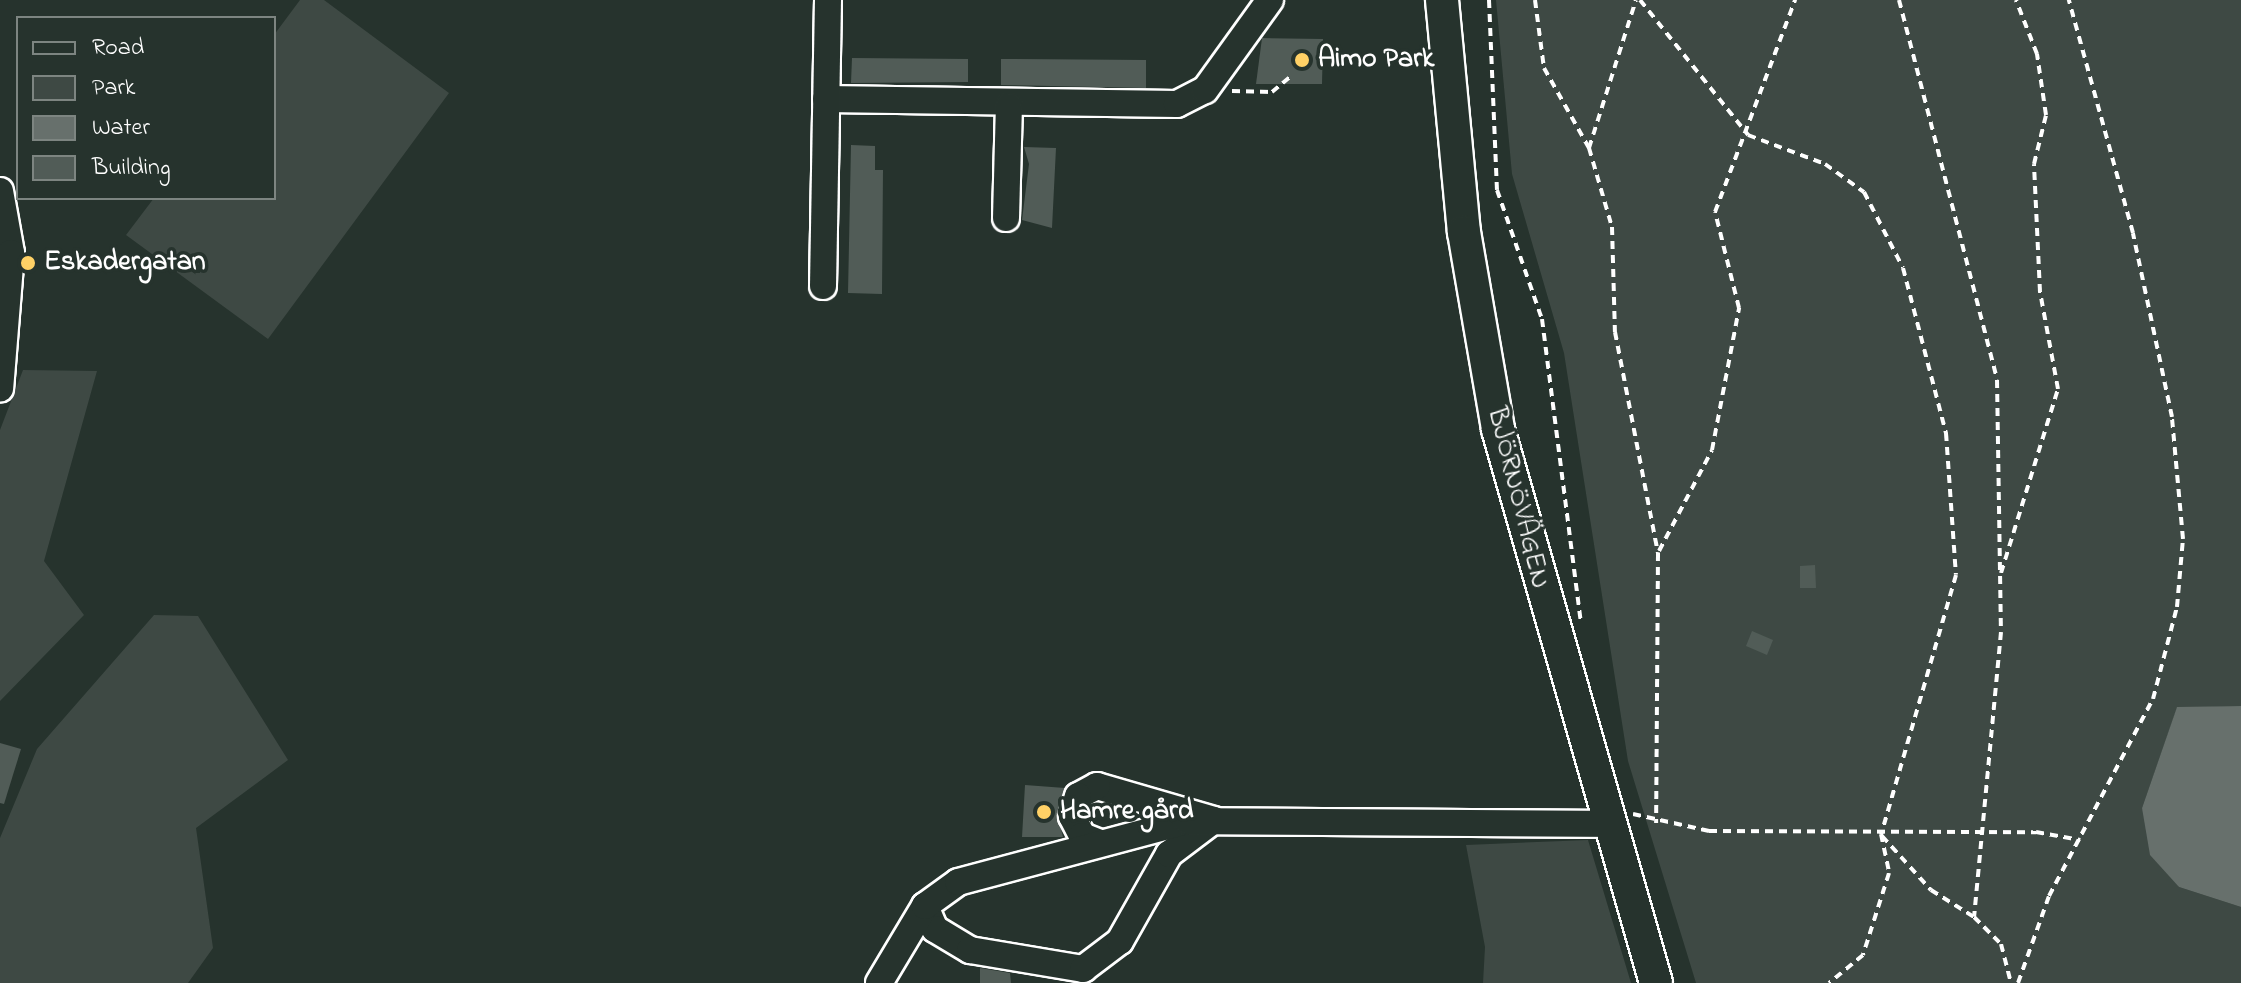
<!DOCTYPE html>
<html>
<head>
<meta charset="utf-8">
<style>
  body { margin:0 }
  #map { position:relative; width:2241px; height:983px; overflow:hidden; background:#26332d; font-family:"Indie Flower",sans-serif }
  div>[style] { position:absolute }
  .green>* { inset:0; background:#3e4944 }
  .water>* { inset:0; background:#67706c }
  .building>* { inset:0; background:#515c57 }
  .path>* { height:4px; margin-top:-2px; transform-origin:0; background:repeating-linear-gradient(90deg,#fff 0 8px,transparent 0 14px) }
  .roads { filter:drop-shadow(2px 0 #fff) drop-shadow(-2px 0 #fff) drop-shadow(0 2px #fff) drop-shadow(0 -2px #fff) }
  .minor>* { height:26px; margin:-13px; padding:0 13px; transform-origin:13px; border-radius:13px; background:#26332d }
  .major>* { height:32px; margin:-16px; padding:0 16px; transform-origin:16px; border-radius:16px; background:#26332d }
  .dots>* { width:22px; height:22px; translate:-50% -50%; box-sizing:border-box; border:4px solid #26332d; border-radius:50% }
  span { translate:-50% -50%; white-space:nowrap; text-align:center; line-height:1.15; -webkit-text-stroke:7px #26332d; paint-order:stroke }
  .poi-label { font-size:28px; color:#fff; font-weight:700 }
  .left { translate:0 -50%; text-align:left }
  .street-label { font-size:28px; color:#fff }
  .legend { position:absolute; left:16px; top:16px; width:260px; height:184px; box-sizing:border-box; background:#26332d; border:2px solid #7d8581; margin:0; padding:10px 14px; list-style:none; font-size:24px; color:#fff }
  .legend li { display:flex; align-items:center; gap:16px; height:40px }
  .legend b { width:40px; border:2px solid #7d8581 }
</style>
</head>
<body>
<div id="map">
  <div class="green">
    <i style="clip-path:polygon(300px 0,324px 0,449px 93px,268px 339px,126px 235px,154px 198px,274px 198px,274px 35px)"></i>
    <i style="clip-path:polygon(1496px 0,2241px 0,2241px 706px,2177px 708px,2142px 808px,2179px 887px,2241px 907px,2241px 983px,1696px 983px,1628px 761px,1564px 353px,1512px 174px)"></i>
    <i style="clip-path:polygon(23px 370px,97px 371px,44px 561px,84px 615px,0 701px,0 430px)"></i>
    <i style="clip-path:polygon(154px 615px,198px 616px,288px 760px,196px 828px,213px 948px,188px 983px,0 983px,0 838px,37px 749px)"></i>
    <i style="clip-path:polygon(1588px 840px,1631px 983px,1483px 983px,1485px 947px,1466px 845px)"></i>
  </div>
  <div class="water">
    <i style="clip-path:polygon(2241px 706px,2241px 907px,2179px 887px,2150px 855px,2142px 808px,2177px 707px)"></i>
  </div>
  <div class="building">
    <i style="clip-path:polygon(1262px 38px,1323px 39px,1322px 84px,1256px 84px)"></i>
    <i style="clip-path:polygon(852px 58px,968px 59px,968px 82px,851px 83px)"></i>
    <i style="clip-path:polygon(1001px 59px,1146px 60px,1146px 88px,1001px 85px)"></i>
    <i style="clip-path:polygon(851px 145px,875px 146px,875px 170px,883px 170px,882px 294px,848px 293px)"></i>
    <i style="clip-path:polygon(1024px 147px,1056px 148px,1052px 228px,1022px 220px,1029px 164px)"></i>
    <i style="clip-path:polygon(1815px 565px,1816px 588px,1800px 588px,1800px 566px)"></i>
    <i style="clip-path:polygon(1752px 631px,1773px 640px,1767px 655px,1746px 646px)"></i>
    <i style="clip-path:polygon(0 743px,21px 749px,4px 804px,0 803px)"></i>
    <i style="clip-path:polygon(1025px 785px,1065px 788px,1057px 813px,1063px 837px,1022px 837px)"></i>
    <i style="clip-path:polygon(980px 968px,1010px 973px,1011px 983px,980px 983px)"></i>
  </div>
  <div class="path">
    <i style="left:1489px;top:0;width:190px;rotate:87.6deg"></i>
    <i style="left:1497px;top:190px;width:137px;rotate:70.8deg"></i>
    <i style="left:1542px;top:319px;width:306px;rotate:82.7deg"></i>
    <i style="left:1535px;top:0;width:69px;rotate:82.5deg"></i>
    <i style="left:1544px;top:68px;width:92px;rotate:60.6deg"></i>
    <i style="left:1589px;top:148px;width:82px;rotate:73.8deg"></i>
    <i style="left:1612px;top:227px;width:105px;rotate:88.4deg"></i>
    <i style="left:1615px;top:332px;width:225px;rotate:79deg"></i>
    <i style="left:1658px;top:553px;width:270px;rotate:90.4deg"></i>
    <i style="left:1640px;top:0;width:173px;rotate:51.3deg"></i>
    <i style="left:1748px;top:135px;width:82px;rotate:20.6deg"></i>
    <i style="left:1825px;top:164px;width:48px;rotate:35.7deg"></i>
    <i style="left:1864px;top:192px;width:85px;rotate:62.8deg"></i>
    <i style="left:1903px;top:268px;width:171px;rotate:75.4deg"></i>
    <i style="left:1946px;top:433px;width:142px;rotate:86deg"></i>
    <i style="left:1956px;top:575px;width:270px;rotate:106.1deg"></i>
    <i style="left:1881px;top:834px;width:40px;rotate:78deg"></i>
    <i style="left:1889px;top:873px;width:86px;rotate:107.6deg"></i>
    <i style="left:1863px;top:955px;width:44px;rotate:140.5deg"></i>
    <i style="left:1899px;top:0;width:392px;rotate:75.5deg"></i>
    <i style="left:1997px;top:380px;width:252px;rotate:89.1deg"></i>
    <i style="left:2001px;top:632px;width:286px;rotate:95.4deg"></i>
    <i style="left:1974px;top:917px;width:38px;rotate:45deg"></i>
    <i style="left:2001px;top:944px;width:40px;rotate:75.6deg"></i>
    <i style="left:1232px;top:91px;width:40px;rotate:1.4deg"></i>
    <i style="left:1272px;top:92px;width:23px;rotate:-40deg"></i>
    <i style="left:1589px;top:148px;width:155px;rotate:-72.4deg"></i>
    <i style="left:1659px;top:551px;width:114px;rotate:-62.3deg"></i>
    <i style="left:1712px;top:450px;width:145px;rotate:-79.2deg"></i>
    <i style="left:1739px;top:308px;width:99px;rotate:-104deg"></i>
    <i style="left:1715px;top:212px;width:227px;rotate:-69.3deg"></i>
    <i style="left:2001px;top:573px;width:193px;rotate:-72.8deg"></i>
    <i style="left:2058px;top:389px;width:99px;rotate:-100.5deg"></i>
    <i style="left:2040px;top:292px;width:128px;rotate:-92.7deg"></i>
    <i style="left:2034px;top:164px;width:50px;rotate:-76.2deg"></i>
    <i style="left:2046px;top:115px;width:62px;rotate:-98.4deg"></i>
    <i style="left:2037px;top:54px;width:58px;rotate:-111.3deg"></i>
    <i style="left:1633px;top:814px;width:78px;rotate:12.6deg"></i>
    <i style="left:1709px;top:831px;width:327px;rotate:0.2deg"></i>
    <i style="left:2036px;top:832px;width:45px;rotate:10.3deg"></i>
    <i style="left:1882px;top:836px;width:73px;rotate:47.8deg"></i>
    <i style="left:1931px;top:890px;width:51px;rotate:32.1deg"></i>
    <i style="left:2018px;top:983px;width:92px;rotate:-70.4deg"></i>
    <i style="left:2049px;top:896px;width:223px;rotate:-62.2deg"></i>
    <i style="left:2153px;top:699px;width:95px;rotate:-75.4deg"></i>
    <i style="left:2177px;top:607px;width:68px;rotate:-85deg"></i>
    <i style="left:2183px;top:539px;width:122px;rotate:-95.2deg"></i>
    <i style="left:2172px;top:417px;width:188px;rotate:-102deg"></i>
    <i style="left:2133px;top:233px;width:242px;rotate:-105.4deg"></i>
  </div>
  <div class="roads">
    <div class="minor">
      <i style="left:826px;top:99px;width:351px;rotate:0.8deg"></i>
      <i style="left:1177px;top:104px;width:31px;rotate:-27deg"></i>
      <i style="left:1205px;top:90px;width:111px;rotate:-54.2deg"></i>
      <i style="left:0;top:191px;width:63px;rotate:79.9deg"></i>
      <i style="left:11px;top:253px;width:136px;rotate:94.6deg"></i>
      <i style="left:1006px;top:218px;width:112px;rotate:-88.5deg"></i>
      <i style="left:823px;top:286px;width:286px;rotate:-89deg"></i>
      <i style="left:925px;top:906px;width:25px;rotate:67deg"></i>
      <i style="left:935px;top:929px;width:41px;rotate:31deg"></i>
      <i style="left:970px;top:950px;width:115px;rotate:9.5deg"></i>
      <i style="left:1083px;top:969px;width:46px;rotate:-37.1deg"></i>
      <i style="left:1120px;top:941px;width:100px;rotate:-60.6deg"></i>
      <i style="left:1169px;top:854px;width:56px;rotate:-37.1deg"></i>
      <i style="left:1214px;top:820px;width:122px;rotate:-163.8deg"></i>
      <i style="left:1097px;top:786px;width:21px;rotate:152deg"></i>
      <i style="left:1078px;top:796px;width:21px;rotate:107deg"></i>
      <i style="left:1072px;top:816px;width:22px;rotate:63deg"></i>
      <i style="left:1082px;top:836px;width:17px;rotate:21deg"></i>
      <i style="left:879px;top:983px;width:90px;rotate:-59.1deg"></i>
      <i style="left:925px;top:906px;width:41px;rotate:-36deg"></i>
      <i style="left:958px;top:882px;width:237px;rotate:-14.9deg"></i>
      <i style="left:1187px;top:821px;width:419px;rotate:0.4deg"></i>
    </div>
    <div class="major">
      <i style="left:1442px;top:0;width:233px;rotate:84.6deg"></i>
      <i style="left:1464px;top:232px;width:200px;rotate:80.2deg"></i>
      <i style="left:1498px;top:429px;width:576px;rotate:74.08deg"></i>
    </div>
  </div>
  <div class="dots">
    <i style="left:1302px;top:60px;background:#ffd166"></i>
    <i style="left:28px;top:263px;background:#ffd166"></i>
    <i style="left:1044px;top:812px;background:#ffd166"></i>
  </div>
  <div class="poi-label">
    <span class="left" style="left:1318px;top:60px">Aimo Park</span>
    <span class="left" style="left:44px;top:263px">Eskadergatan</span>
    <span class="left" style="left:1060px;top:812px">Hamre gård</span>
  </div>
  <div class="street-label">
    <span style="left:1517px;top:498px;rotate:76deg">BJÖRNÖVÄGEN</span>
  </div>
  <ul class="legend">
  <li><b style="height:10px;background:#26332d"></b>Road</li>
  <li><b style="height:22px;background:#3e4944"></b>Park</li>
  <li><b style="height:22px;background:#67706c"></b>Water</li>
  <li><b style="height:22px;background:#515c57"></b>Building</li>
  </ul>
</div>
</body>
</html>
